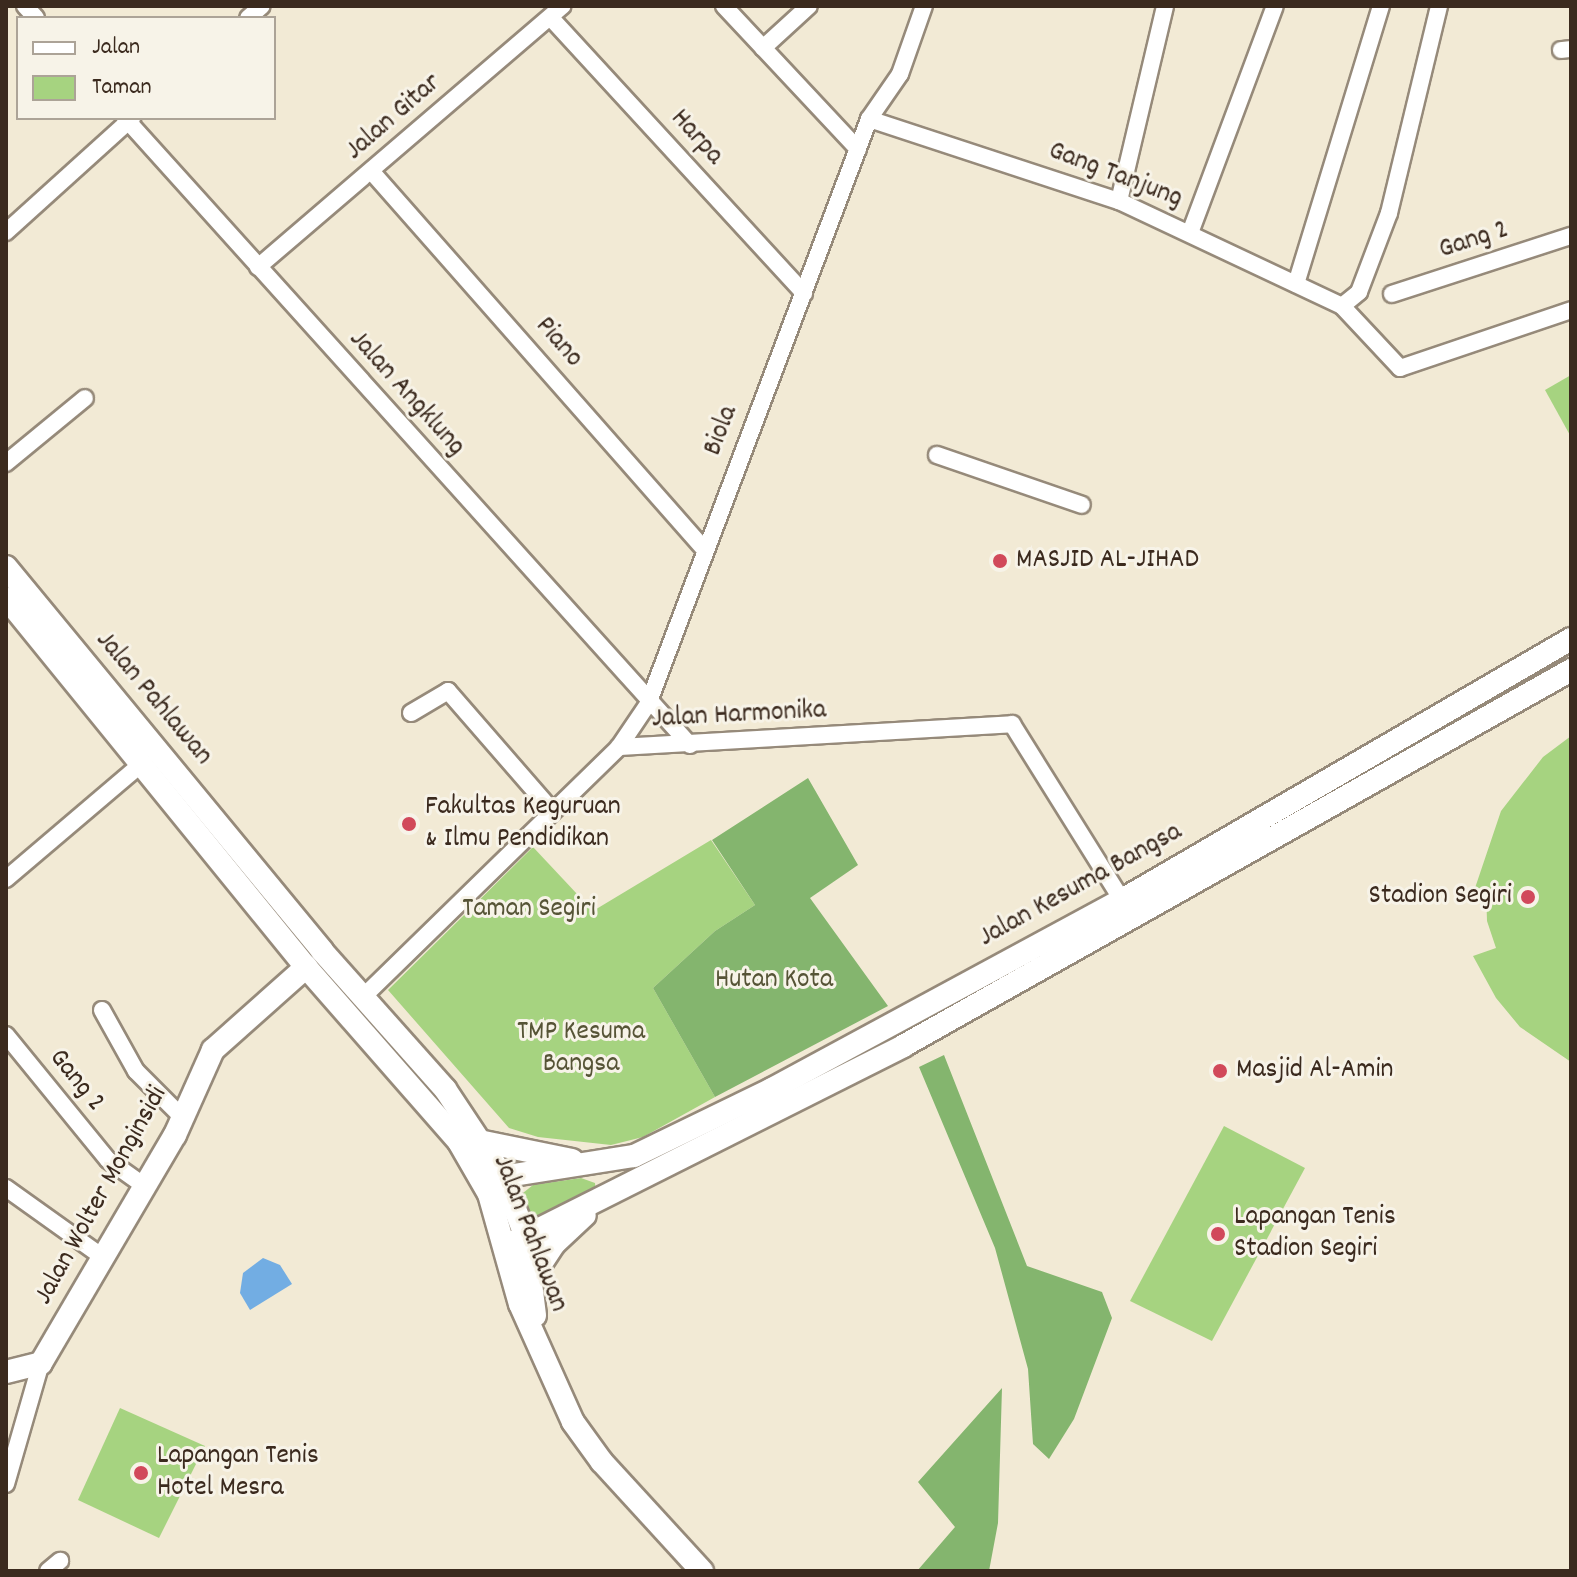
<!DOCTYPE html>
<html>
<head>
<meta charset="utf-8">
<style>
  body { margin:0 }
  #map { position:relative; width:1577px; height:1577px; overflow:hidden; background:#f2ead5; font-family:Dekko,sans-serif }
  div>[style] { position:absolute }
  .green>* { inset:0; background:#a6d380 }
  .forest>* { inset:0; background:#84b56e }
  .water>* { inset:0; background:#72ade3 }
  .roads { filter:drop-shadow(2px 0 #968a7a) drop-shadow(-2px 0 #968a7a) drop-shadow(0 2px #968a7a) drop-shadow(0 -2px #968a7a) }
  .street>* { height:16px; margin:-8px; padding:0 8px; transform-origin:8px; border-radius:8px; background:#fff }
  .secondary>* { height:22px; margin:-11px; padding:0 11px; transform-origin:11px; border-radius:11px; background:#fff }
  .dots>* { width:22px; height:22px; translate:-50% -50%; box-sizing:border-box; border:4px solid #f7f3e8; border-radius:50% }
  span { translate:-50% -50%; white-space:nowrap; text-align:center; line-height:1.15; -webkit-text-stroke:6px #f7f3e8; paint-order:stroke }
  .street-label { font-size:28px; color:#3b2a1e }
  .poi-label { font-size:28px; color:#3b2a1e }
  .left { translate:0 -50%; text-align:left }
  .right { translate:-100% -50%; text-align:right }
  .park-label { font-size:28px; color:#565436 }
  .frame { position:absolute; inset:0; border:8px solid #3b2a1e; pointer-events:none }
  .legend { position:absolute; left:16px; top:16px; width:260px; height:104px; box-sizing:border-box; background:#f7f3e8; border:2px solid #aca397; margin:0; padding:10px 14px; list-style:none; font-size:24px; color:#3b2a1e }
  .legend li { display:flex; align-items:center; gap:16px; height:40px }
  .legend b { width:40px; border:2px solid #aca397 }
</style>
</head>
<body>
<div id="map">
  <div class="green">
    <i style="clip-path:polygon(1571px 375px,1571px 437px,1545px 390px)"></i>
    <i style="clip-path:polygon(1571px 736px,1571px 1062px,1520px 1027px,1496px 998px,1473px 956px,1496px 948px,1487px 921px,1486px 889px,1475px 888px,1501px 811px,1543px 757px)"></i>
    <i style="clip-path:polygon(711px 840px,755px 905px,715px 931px,653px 988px,715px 1097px,643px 1137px,611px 1145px,538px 1137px,509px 1128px,388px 990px,533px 847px,593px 911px)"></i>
    <i style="clip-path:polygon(1224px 1126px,1305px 1168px,1212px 1341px,1130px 1301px)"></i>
    <i style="clip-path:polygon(581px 1178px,595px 1183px,596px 1195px,531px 1224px,523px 1193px,533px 1185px)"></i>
    <i style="clip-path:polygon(120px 1408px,205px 1446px,159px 1538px,78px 1500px)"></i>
  </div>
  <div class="forest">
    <i style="clip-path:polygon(808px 778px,858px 865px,810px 898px,888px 1006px,715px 1097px,653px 988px,715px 931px,755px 905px,712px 840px)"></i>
    <i style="clip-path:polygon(944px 1055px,1027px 1266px,1102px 1292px,1112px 1318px,1074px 1419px,1049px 1459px,1033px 1444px,1028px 1369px,995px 1248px,919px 1067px)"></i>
    <i style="clip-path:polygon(1002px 1388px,998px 1523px,989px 1571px,917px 1571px,955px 1527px,918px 1482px)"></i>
  </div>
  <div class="water">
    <i style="clip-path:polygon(263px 1258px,280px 1265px,292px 1284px,250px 1310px,240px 1293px,243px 1273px)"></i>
  </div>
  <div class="roads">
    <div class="street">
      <i style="left:25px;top:6px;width:16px;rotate:47deg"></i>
      <i style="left:724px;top:6px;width:196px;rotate:46.9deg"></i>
      <i style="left:248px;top:18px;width:18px;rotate:-41deg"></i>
      <i style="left:551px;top:18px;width:374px;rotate:47.4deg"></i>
      <i style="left:763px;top:48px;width:62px;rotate:-42.4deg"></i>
      <i style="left:1561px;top:50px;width:10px;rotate:-6deg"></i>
      <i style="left:125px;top:118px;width:844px;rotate:47.98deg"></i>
      <i style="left:869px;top:119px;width:263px;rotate:18.2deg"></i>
      <i style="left:1119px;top:201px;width:246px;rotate:25.2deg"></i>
      <i style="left:1342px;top:306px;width:22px;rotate:-39deg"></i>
      <i style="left:1359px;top:292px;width:85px;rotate:-69.2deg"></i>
      <i style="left:1389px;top:213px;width:213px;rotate:-76.4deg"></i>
      <i style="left:372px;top:172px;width:502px;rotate:48.63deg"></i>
      <i style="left:1119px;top:201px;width:200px;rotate:-76.7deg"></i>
      <i style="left:6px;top:232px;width:170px;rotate:-42.1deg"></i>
      <i style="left:1190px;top:233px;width:242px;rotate:-69.5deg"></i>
      <i style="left:258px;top:267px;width:401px;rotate:-40.6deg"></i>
      <i style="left:1296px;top:284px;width:291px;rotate:-73deg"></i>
      <i style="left:1392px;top:294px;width:188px;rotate:-18deg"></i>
      <i style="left:1342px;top:306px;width:85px;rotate:46.9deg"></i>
      <i style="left:1400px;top:368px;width:181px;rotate:-18.7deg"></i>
      <i style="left:937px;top:455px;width:153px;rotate:19deg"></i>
      <i style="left:6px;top:463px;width:102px;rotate:-39.4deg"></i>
      <i style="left:411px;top:713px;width:43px;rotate:-30.7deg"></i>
      <i style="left:448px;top:691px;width:160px;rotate:49deg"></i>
      <i style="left:619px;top:747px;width:52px;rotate:-56deg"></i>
      <i style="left:648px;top:704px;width:625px;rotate:-69.3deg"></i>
      <i style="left:869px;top:119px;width:55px;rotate:-55.4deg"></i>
      <i style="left:900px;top:74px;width:72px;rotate:-70.6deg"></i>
      <i style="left:6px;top:879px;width:177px;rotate:-40.4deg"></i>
      <i style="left:363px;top:997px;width:358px;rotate:-44.3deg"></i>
      <i style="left:619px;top:747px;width:394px;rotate:-3.3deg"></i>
      <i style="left:1012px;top:724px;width:208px;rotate:58deg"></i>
      <i style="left:102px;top:1010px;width:70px;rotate:60.9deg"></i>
      <i style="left:136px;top:1071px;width:66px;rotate:45deg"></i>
      <i style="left:6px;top:1035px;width:161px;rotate:50.8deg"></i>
      <i style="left:108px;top:1160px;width:47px;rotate:35.4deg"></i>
      <i style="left:6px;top:1188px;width:120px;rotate:35.5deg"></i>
      <i style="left:6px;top:1484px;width:126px;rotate:-73.9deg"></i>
      <i style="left:48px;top:1571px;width:16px;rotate:-40deg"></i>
    </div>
    <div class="secondary">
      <i style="left:6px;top:567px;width:497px;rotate:50.5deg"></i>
      <i style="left:322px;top:951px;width:185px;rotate:48.3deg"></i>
      <i style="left:445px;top:1089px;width:103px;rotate:56.5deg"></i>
      <i style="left:502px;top:1175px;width:64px;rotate:69deg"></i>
      <i style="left:525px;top:1235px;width:81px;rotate:82.9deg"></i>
      <i style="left:6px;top:598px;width:476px;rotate:50.9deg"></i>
      <i style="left:306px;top:967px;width:232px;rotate:48.8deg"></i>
      <i style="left:459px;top:1142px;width:60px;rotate:60deg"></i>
      <i style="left:489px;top:1194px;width:114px;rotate:74.3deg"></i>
      <i style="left:520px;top:1304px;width:129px;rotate:65.8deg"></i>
      <i style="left:573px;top:1422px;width:49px;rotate:54.1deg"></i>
      <i style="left:602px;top:1462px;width:148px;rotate:47.5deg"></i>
      <i style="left:479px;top:1141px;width:95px;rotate:11.5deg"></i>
      <i style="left:482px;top:1180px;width:154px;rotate:-9deg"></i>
      <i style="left:634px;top:1156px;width:153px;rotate:-25.9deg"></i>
      <i style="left:772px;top:1089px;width:398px;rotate:-28.4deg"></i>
      <i style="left:1122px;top:900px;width:519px;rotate:-30.17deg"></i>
      <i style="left:506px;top:1246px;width:445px;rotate:-26.7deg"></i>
      <i style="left:903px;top:1046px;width:767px;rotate:-29.37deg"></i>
      <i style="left:531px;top:1279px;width:42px;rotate:-56.7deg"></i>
      <i style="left:554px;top:1244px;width:42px;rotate:-43.1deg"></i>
      <i style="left:6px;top:1372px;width:36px;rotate:-14deg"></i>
      <i style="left:41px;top:1363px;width:264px;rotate:-59.6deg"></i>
      <i style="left:175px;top:1135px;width:93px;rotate:-65.9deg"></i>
      <i style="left:213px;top:1050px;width:125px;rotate:-41.7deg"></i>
    </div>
  </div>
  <div class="dots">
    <i style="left:1000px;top:561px;background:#d1495b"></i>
    <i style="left:409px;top:824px;background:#d1495b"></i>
    <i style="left:1528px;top:897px;background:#d1495b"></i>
    <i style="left:1220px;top:1071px;background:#d1495b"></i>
    <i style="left:1218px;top:1234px;background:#d1495b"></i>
    <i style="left:141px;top:1473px;background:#d1495b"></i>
  </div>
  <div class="street-label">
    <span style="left:394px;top:118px;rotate:-41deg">Jalan Gitar</span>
    <span style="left:696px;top:138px;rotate:48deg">Harpa</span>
    <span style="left:1115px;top:176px;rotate:21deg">Gang Tanjung</span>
    <span style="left:1474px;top:241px;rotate:-18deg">Gang 2</span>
    <span style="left:558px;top:343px;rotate:49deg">Piano</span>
    <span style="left:406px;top:394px;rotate:48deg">Jalan Angklung</span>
    <span style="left:722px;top:431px;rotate:-69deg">Biola</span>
    <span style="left:153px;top:699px;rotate:50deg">Jalan Pahlawan</span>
    <span style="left:739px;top:716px;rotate:-3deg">Jalan Harmonika</span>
    <span style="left:1081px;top:886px;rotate:-29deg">Jalan Kesuma Bangsa</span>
    <span style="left:76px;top:1081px;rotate:51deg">Gang 2</span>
    <span style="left:102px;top:1196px;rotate:-61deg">Jalan Wolter Monginsidi</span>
    <span style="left:529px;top:1234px;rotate:69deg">Jalan Pahlawan</span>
  </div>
  <div class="poi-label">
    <span class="left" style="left:1016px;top:561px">MASJID AL-JIHAD</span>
    <span class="left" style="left:425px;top:824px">Fakultas Keguruan<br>&amp; Ilmu Pendidikan</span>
    <span class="right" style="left:1512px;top:897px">Stadion Segiri</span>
    <span class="left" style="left:1236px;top:1071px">Masjid Al-Amin</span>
    <span class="left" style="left:1234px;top:1234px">Lapangan Tenis<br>Stadion Segiri</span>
    <span class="left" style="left:157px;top:1473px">Lapangan Tenis<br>Hotel Mesra</span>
  </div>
  <div class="park-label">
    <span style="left:529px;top:910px">Taman Segiri</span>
    <span style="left:774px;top:981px">Hutan Kota</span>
    <span style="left:581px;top:1049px">TMP Kesuma<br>Bangsa</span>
  </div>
  <div class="frame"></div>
  <ul class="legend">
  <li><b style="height:10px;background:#fff"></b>Jalan</li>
  <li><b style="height:22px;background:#a6d380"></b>Taman</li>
  </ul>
</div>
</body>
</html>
